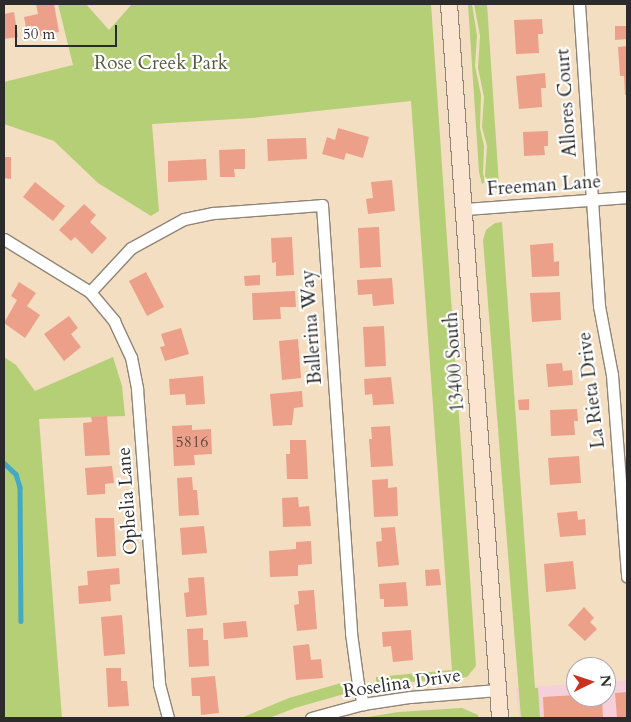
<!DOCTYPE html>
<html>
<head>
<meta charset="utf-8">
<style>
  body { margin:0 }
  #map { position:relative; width:631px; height:722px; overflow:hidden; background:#f3dec1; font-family:Cardo,serif }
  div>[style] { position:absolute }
  .built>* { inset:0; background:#f5cfda }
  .green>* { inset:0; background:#b4cf75 }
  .stream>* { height:4.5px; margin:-2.25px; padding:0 2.25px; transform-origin:2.25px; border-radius:2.25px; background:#44a9c4 }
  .building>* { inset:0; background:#eca089 }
  .roads { filter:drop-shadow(1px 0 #8f8476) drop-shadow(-1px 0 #8f8476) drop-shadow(0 1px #8f8476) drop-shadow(0 -1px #8f8476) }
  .street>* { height:11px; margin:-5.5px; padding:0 5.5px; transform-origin:5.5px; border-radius:5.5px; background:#fff }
  .secondary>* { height:16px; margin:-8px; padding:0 8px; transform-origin:8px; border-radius:8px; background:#fce5d0 }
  span { translate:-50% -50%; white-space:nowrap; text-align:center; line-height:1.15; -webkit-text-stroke:4.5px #fff; paint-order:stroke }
  .number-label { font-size:16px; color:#5b4842 }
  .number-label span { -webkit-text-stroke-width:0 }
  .park-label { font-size:19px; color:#545c41 }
  .street-label { font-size:19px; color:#2b2b2b }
  .frame { position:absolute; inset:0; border:5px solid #2b2b2b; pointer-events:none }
  .north { position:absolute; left:566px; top:657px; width:50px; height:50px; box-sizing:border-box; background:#fff; border:1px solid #aaa; border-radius:50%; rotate:86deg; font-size:14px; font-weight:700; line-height:20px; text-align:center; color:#2b2b2b }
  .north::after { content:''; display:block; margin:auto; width:18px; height:22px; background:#c8321e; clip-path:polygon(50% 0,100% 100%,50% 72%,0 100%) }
  .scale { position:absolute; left:15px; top:25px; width:102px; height:22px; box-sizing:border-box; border:2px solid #2b2b2b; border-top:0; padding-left:6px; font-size:15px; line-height:18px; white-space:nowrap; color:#2b2b2b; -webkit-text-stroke:4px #fff; paint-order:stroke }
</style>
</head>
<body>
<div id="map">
  <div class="built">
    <i style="clip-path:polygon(627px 680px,627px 718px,519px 718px,516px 688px,576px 684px,576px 697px,606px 697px,606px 682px)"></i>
  </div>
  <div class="green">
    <i style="clip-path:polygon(58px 4px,86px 4px,109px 30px,132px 4px,431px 4px,476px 666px,467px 677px,376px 685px,376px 677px,452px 670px,411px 101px,252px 118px,152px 124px,159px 211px,151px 216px,98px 183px,54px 141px,4px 124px,4px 82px,73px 65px)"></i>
    <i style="clip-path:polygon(468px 4px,472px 4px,477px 36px,475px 66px,481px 95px,480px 128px,484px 146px,483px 173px,485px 182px,482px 184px,479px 172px)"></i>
    <i style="clip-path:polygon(474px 4px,487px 4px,499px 185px,489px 183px,485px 176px,487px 146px,482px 127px,484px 97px,478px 68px,480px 36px)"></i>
    <i style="clip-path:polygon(502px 222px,535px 688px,538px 688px,540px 718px,521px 718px,483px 240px,486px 230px,495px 223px)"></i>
    <i style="clip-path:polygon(4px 357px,16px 365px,35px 391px,113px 357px,122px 386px,125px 416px,39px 419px,62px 718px,4px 718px)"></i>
    <i style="clip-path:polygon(348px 681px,351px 692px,295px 708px,269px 718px,241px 718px,289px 698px)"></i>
    <i style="clip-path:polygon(462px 708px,478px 715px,478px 718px,362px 718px,398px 712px)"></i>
  </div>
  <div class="stream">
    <i style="left:4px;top:463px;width:16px;rotate:43deg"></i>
    <i style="left:16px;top:474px;width:14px;rotate:73deg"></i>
    <i style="left:20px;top:487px;width:134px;rotate:89.6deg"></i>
  </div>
  <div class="building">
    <i style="clip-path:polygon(36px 4px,54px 4px,59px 32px,28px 38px,24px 17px,38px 14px)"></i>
    <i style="clip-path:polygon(14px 12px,18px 37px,4px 39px,4px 14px)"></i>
    <i style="clip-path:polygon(542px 19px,543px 34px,538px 34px,539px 53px,516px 54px,514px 20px)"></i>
    <i style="clip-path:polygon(615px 26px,627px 26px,627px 39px,615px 40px)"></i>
    <i style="clip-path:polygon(627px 46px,627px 95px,625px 95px,624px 76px,620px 76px,618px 47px)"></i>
    <i style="clip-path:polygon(545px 73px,546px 88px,541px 88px,542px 107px,519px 109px,516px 76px)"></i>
    <i style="clip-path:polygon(338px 128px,369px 137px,363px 158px,346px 153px,344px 160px,322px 154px,327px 137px,335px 140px)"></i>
    <i style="clip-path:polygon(548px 131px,548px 146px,544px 146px,545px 155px,524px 156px,523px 132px)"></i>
    <i style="clip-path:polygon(306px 138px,307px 159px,268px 161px,267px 139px)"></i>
    <i style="clip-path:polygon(245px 149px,245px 169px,234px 169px,235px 177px,220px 177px,219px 150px)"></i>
    <i style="clip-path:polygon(4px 157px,11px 157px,11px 179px,4px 178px)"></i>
    <i style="clip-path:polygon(206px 159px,207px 180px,168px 182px,168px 161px)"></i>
    <i style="clip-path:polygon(392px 180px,395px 211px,368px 214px,366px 199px,373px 198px,371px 182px)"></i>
    <i style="clip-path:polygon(35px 182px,65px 206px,53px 221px,23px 197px)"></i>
    <i style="clip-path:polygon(84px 204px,96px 215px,90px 222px,107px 238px,92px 254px,75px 237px,71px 241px,59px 230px)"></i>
    <i style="clip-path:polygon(379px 227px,381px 267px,360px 268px,358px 228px)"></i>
    <i style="clip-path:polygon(292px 237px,294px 275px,276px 276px,276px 262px,272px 263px,271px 238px)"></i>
    <i style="clip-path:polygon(553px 243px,554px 262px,559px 261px,559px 276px,532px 277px,530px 245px)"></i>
    <i style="clip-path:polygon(146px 272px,164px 307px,147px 316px,129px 281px)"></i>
    <i style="clip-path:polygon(260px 275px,260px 285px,245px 286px,244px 276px)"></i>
    <i style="clip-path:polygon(392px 278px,394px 304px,373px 306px,372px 294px,358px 295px,357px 280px)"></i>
    <i style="clip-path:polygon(19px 282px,36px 293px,27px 306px,40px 315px,25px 338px,4px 323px,17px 300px,11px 296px)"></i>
    <i style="clip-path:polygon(295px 291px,296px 307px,280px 307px,281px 319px,253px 320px,252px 293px)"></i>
    <i style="clip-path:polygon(560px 292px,561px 320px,532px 322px,530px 293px)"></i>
    <i style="clip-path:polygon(69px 316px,78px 328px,71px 334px,81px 347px,64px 361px,44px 334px)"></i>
    <i style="clip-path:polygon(384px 326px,386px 366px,365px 367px,363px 327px)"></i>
    <i style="clip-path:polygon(181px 328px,189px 354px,165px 361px,160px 347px,165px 346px,161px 334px)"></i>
    <i style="clip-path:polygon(298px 339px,301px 378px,282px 380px,279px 341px)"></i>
    <i style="clip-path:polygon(562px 363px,563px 371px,572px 370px,573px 385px,548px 387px,546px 364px)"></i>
    <i style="clip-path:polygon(203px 376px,205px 404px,186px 405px,185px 394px,170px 395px,169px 379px)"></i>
    <i style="clip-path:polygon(391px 377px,394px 404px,373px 405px,372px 394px,365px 395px,364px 379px)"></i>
    <i style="clip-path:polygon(302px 391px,303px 407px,294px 408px,292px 425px,273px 426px,270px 394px)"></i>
    <i style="clip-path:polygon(529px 399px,529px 410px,519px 410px,518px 400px)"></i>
    <i style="clip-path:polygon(577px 409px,578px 421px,574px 421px,575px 435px,551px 436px,550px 410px)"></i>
    <i style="clip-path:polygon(107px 416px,110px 455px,85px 456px,83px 423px,92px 422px,91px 417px)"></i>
    <i style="clip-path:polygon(192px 425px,192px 430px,211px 429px,212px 454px,194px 455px,195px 465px,174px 466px,172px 426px)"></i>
    <i style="clip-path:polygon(390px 426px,393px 466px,371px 467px,369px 439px,372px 439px,371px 427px)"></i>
    <i style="clip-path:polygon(290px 440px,306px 440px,308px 479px,287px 479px,286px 454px,290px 454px)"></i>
    <i style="clip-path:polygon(579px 456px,581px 483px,550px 485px,548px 458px)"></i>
    <i style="clip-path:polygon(112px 466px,114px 483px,105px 484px,105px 494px,87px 495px,85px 468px)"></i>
    <i style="clip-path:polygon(192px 477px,193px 490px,197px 490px,199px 515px,179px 516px,177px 478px)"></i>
    <i style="clip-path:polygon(388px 479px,388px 488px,397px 487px,398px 516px,374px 517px,372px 480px)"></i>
    <i style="clip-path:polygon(298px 497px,299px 507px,309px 506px,311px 526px,283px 527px,282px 498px)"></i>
    <i style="clip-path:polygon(577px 511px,578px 520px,585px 519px,586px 535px,560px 537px,557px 513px)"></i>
    <i style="clip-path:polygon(95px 518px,114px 518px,116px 556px,97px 557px)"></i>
    <i style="clip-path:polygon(204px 526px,207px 553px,182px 555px,180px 528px)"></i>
    <i style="clip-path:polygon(395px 527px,399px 565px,378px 567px,376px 542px,382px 541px,381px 528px)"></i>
    <i style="clip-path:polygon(311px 541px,312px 564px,298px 565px,298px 576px,270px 577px,269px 551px,296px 549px,296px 542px)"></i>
    <i style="clip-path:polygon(573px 561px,576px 589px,546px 592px,544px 564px)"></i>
    <i style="clip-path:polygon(119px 568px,120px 584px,110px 585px,111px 601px,79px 604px,78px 586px,88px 585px,87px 571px)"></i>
    <i style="clip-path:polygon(439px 569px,441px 585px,426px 586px,425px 570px)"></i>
    <i style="clip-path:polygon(204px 577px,207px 615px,186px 617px,184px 593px,189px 592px,188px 578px)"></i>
    <i style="clip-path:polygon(406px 582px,408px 606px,384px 607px,384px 599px,380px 599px,379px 584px)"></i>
    <i style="clip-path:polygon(314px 590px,317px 629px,297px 631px,294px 605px,299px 604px,298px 591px)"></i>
    <i style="clip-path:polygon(584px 607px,594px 618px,590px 622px,597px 629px,585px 641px,568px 625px)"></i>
    <i style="clip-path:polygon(122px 615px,125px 654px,104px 656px,101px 617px)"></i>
    <i style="clip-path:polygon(246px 621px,248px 637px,224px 639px,223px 623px)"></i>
    <i style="clip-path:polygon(203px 628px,203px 640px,208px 640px,209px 666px,189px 667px,187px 629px)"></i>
    <i style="clip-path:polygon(411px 630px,413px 660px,393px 662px,391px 646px,383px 647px,382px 632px)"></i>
    <i style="clip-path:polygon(309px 644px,311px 660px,321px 659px,323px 678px,296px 680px,293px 646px)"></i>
    <i style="clip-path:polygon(106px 668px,121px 668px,121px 681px,127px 681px,129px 706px,108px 707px)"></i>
    <i style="clip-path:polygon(215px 676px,219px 713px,201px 715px,200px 696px,192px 696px,191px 678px)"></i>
    <i style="clip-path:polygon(627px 692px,627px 718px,617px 718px,615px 693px)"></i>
    <i style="clip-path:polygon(576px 695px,576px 697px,602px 697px,603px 718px,544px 718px,543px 697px)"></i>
  </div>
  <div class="roads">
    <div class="street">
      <i style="left:579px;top:4px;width:303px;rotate:86.2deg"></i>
      <i style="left:599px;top:306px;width:70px;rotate:79.3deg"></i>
      <i style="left:612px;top:375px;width:202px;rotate:85.7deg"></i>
      <i style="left:464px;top:209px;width:163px;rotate:-4.2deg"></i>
      <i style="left:4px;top:239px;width:101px;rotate:31.6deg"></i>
      <i style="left:90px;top:292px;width:38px;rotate:50deg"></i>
      <i style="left:114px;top:321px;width:40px;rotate:65deg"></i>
      <i style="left:131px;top:357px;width:33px;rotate:79deg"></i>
      <i style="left:137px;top:389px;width:296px;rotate:85.7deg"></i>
      <i style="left:159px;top:684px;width:35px;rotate:75deg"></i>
      <i style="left:90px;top:292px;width:60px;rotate:-47deg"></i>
      <i style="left:131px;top:248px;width:60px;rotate:-28.7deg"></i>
      <i style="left:184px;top:219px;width:30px;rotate:-12deg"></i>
      <i style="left:213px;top:213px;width:109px;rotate:-4.2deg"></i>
      <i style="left:322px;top:205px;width:429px;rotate:86.1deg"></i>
      <i style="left:351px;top:633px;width:51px;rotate:82.2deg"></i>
      <i style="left:358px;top:684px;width:21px;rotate:76deg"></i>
      <i style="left:311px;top:718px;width:54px;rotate:-15.1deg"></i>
      <i style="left:363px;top:704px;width:48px;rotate:-8.5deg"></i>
      <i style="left:410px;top:697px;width:88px;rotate:-4.5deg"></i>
    </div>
    <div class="secondary">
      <i style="left:449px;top:4px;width:716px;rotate:85.91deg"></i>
    </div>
  </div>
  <div class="number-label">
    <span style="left:192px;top:442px">5816</span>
  </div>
  <div class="park-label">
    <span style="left:161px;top:64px">Rose Creek Park</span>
  </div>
  <div class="street-label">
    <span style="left:567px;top:103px;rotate:-94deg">Allores Court</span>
    <span style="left:544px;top:186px;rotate:-4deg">Freeman Lane</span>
    <span style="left:312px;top:327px;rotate:-94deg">Ballerina Way</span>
    <span style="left:455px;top:362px;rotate:-94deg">13400 South</span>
    <span style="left:592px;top:390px;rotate:-97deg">La Rieta Drive</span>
    <span style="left:128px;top:501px;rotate:-94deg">Ophelia Lane</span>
    <span style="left:402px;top:684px;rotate:-8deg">Roselina Drive</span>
  </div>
  <div class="frame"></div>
  <div class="north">N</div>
  <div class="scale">50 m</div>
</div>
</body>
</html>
